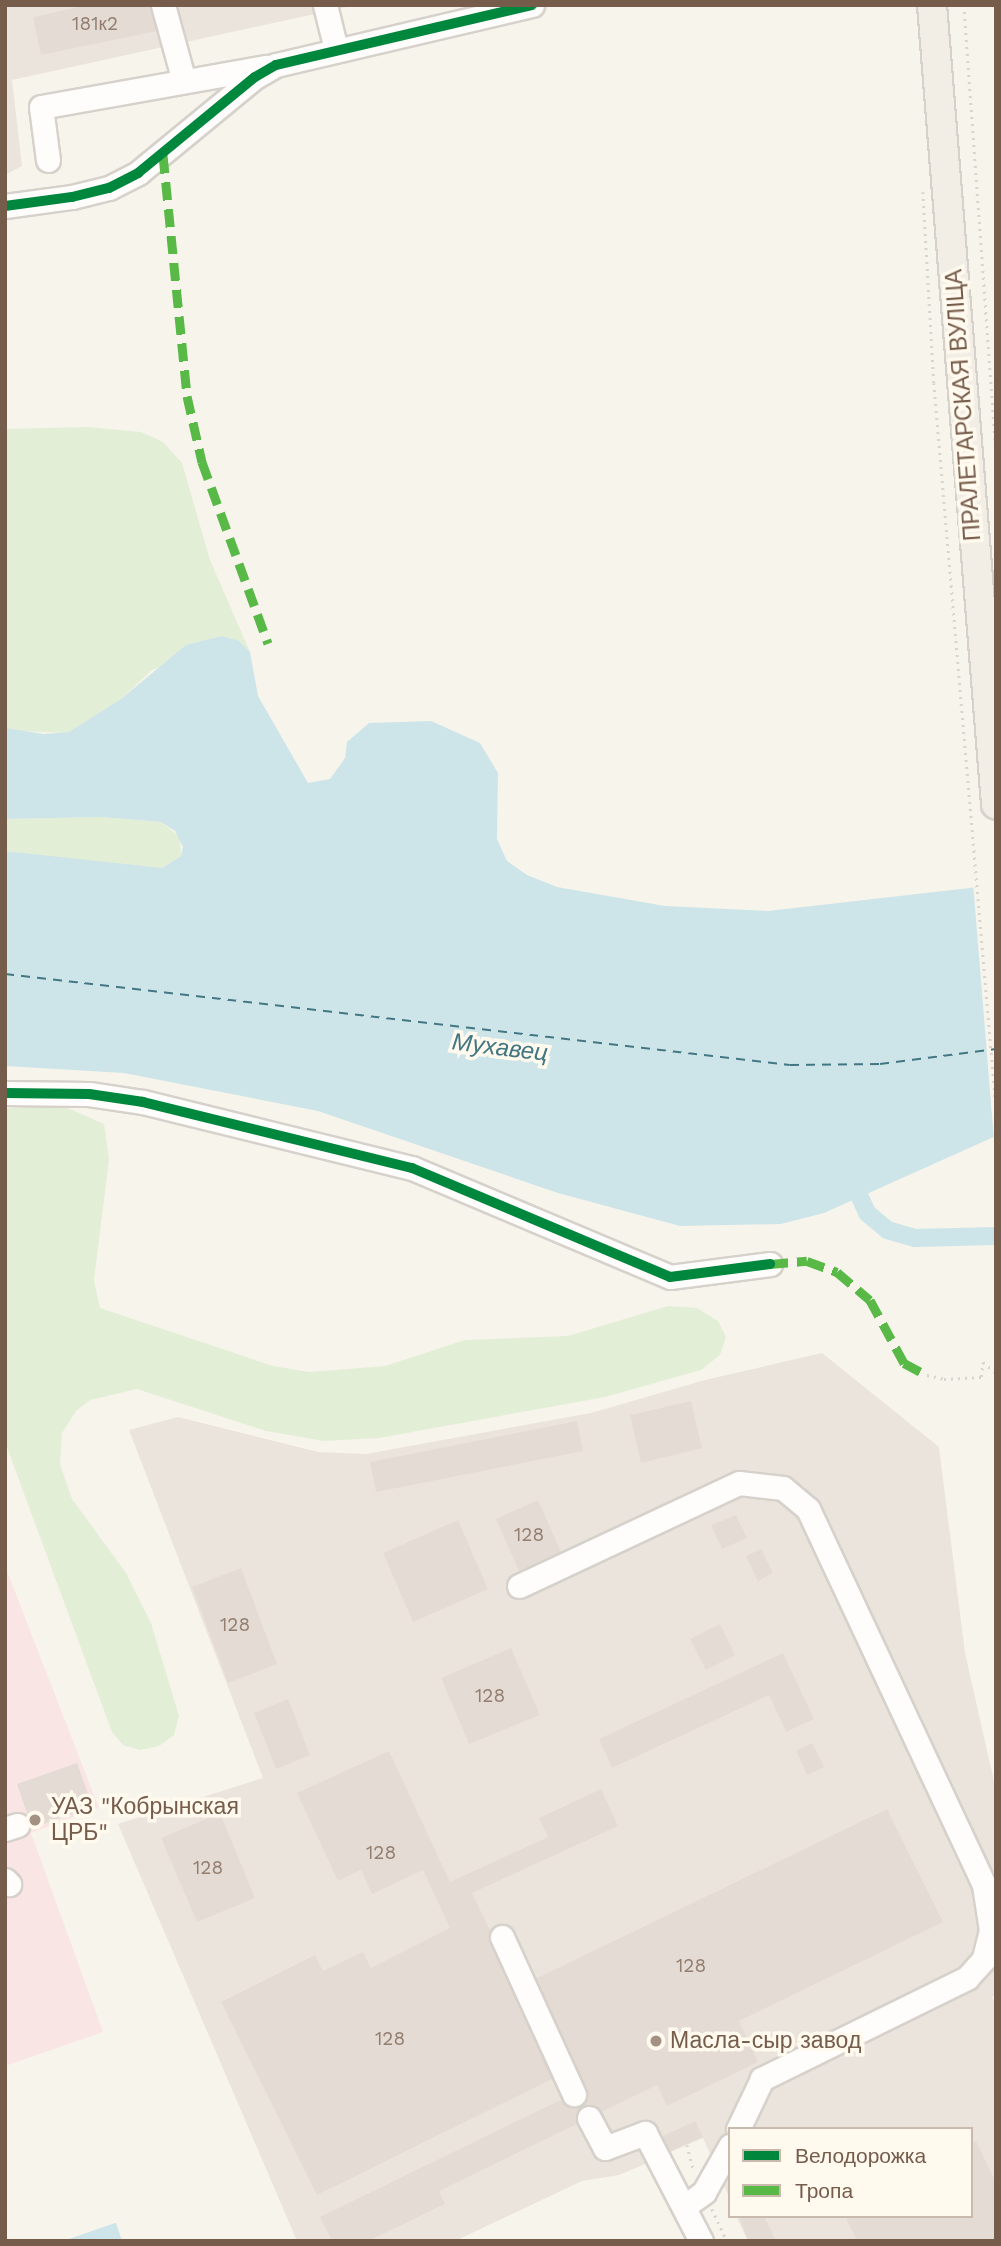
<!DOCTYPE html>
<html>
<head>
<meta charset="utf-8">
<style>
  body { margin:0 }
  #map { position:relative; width:1001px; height:2246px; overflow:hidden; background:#f7f4ec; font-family:"Work Sans",sans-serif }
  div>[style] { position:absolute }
  .industrial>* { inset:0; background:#ebe4dd }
  .medical>* { inset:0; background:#f9e6e4 }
  .green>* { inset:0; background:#e3eed7 }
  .water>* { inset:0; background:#cde5e8 }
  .pier>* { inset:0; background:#f7f4ec }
  .canal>* { height:18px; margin:-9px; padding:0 9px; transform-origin:9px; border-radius:9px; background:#cde5e8 }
  .ferry>* { height:2px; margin-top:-1px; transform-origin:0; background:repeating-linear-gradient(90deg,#427682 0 9px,transparent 0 16px) }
  .building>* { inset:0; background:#e4dcd4 }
  .path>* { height:2.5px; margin-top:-1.25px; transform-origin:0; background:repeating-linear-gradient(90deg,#dad3ce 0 2px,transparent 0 7px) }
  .roads { filter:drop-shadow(2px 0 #d6d1ca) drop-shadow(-2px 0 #d6d1ca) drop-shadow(0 2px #d6d1ca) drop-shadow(0 -2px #d6d1ca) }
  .minor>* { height:23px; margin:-11.5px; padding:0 11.5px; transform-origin:11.5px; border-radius:11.5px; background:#fefdfc }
  .major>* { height:28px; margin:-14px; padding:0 14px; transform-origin:14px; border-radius:14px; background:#f2eee6 }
  .quiet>* { height:9px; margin-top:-4.5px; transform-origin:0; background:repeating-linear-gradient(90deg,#58b947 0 18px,transparent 0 27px) }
  .cycleway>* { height:10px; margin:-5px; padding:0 5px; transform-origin:5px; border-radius:5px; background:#00873e }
  .dots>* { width:19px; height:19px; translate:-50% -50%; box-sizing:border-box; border:4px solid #fff9ee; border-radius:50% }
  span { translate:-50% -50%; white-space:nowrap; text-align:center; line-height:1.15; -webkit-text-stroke:7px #fff9ee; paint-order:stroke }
  .number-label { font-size:19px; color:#937e70 }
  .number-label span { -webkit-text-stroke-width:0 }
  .street-label { font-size:23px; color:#765c4b }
  .poi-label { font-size:23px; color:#765c4b }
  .left { translate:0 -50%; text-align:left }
  .water-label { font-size:24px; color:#427682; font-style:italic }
  .frame { position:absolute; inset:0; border:7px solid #765c4b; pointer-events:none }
  .legend { position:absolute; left:728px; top:2127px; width:245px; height:91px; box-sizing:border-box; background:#fff9ee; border:2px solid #c8baad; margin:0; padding:9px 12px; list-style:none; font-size:21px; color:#765c4b }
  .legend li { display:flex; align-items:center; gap:14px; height:35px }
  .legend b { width:35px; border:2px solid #c8baad }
</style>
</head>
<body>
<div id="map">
  <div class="industrial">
    <i style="clip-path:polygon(5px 5px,356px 5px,12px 80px,22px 166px,5px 175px)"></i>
    <i style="clip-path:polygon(822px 1353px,939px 1447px,965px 1653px,996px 1790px,996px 1995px,992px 1997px,996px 2006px,996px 2241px,748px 2241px,736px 2216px,971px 2216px,971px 2129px,730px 2129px,730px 2199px,703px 2138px,670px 2152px,664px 2141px,645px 2150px,650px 2162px,619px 2175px,582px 2181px,455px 2241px,297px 2241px,118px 1824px,263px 1778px,129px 1430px,178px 1417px,318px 1452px,366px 1454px,591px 1413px,705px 1380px)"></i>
  </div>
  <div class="medical">
    <i style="clip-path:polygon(5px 1566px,99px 1808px,31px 1833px,103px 2032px,5px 2066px)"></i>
  </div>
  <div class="green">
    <i style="clip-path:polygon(87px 427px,141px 432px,163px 442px,182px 463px,210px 560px,250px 652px,239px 641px,152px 670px,121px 699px,69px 733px,19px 731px,5px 728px,5px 429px)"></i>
    <i style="clip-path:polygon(101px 817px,161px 822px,180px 837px,181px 856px,162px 868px,147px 868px,5px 851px,5px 819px)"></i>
    <i style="clip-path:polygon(63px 1106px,104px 1124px,109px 1159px,94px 1281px,100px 1308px,273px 1366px,309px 1372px,385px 1366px,465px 1340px,568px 1336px,668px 1306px,697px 1308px,718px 1321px,726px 1337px,720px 1355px,701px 1370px,605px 1397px,379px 1438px,324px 1441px,266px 1431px,137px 1389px,90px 1400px,76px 1411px,62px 1433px,60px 1464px,72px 1499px,126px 1573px,151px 1623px,179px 1716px,174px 1735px,159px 1746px,140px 1750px,123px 1745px,112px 1732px,5px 1442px,5px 1108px)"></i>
  </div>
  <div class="water">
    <i style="clip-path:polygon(222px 636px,239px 641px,250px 652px,258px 696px,308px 783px,330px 779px,345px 758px,347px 742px,369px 723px,431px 721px,480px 743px,498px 773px,497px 839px,507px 861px,527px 875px,557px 887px,665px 906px,768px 911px,996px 885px,996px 1136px,824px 1213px,781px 1224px,680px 1226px,558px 1193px,318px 1111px,124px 1073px,5px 1066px,5px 851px,162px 868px,181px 856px,183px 847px,175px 831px,161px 822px,101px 817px,5px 819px,5px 728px,44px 734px,69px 732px,121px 699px,186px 645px)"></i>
    <i style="clip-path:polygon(116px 2223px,122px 2241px,63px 2241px,115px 2223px)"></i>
  </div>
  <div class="pier">
    <i style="clip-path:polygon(996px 882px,996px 1139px,994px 1140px,973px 883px)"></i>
  </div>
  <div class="canal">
    <i style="left:851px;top:1178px;width:38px;rotate:65deg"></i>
    <i style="left:867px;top:1213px;width:26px;rotate:40deg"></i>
    <i style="left:887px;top:1230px;width:29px;rotate:16deg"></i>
    <i style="left:915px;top:1238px;width:81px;rotate:-1.4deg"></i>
  </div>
  <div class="ferry">
    <i style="left:5px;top:974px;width:790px;rotate:6.61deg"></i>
    <i style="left:790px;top:1065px;width:90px;rotate:-0.6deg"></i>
    <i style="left:880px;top:1064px;width:117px;rotate:-7.4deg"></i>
  </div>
  <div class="building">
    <i style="clip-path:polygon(88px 5px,152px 5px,157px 31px,41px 55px,33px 17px)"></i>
    <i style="clip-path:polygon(691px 1401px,702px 1448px,641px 1463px,630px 1415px)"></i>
    <i style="clip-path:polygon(577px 1421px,583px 1451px,376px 1492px,370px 1462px)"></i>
    <i style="clip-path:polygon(538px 1500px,561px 1552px,519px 1571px,496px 1519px)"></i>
    <i style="clip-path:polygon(736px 1515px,747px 1538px,722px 1549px,711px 1525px)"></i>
    <i style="clip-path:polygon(458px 1520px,488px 1589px,413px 1622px,383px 1553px)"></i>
    <i style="clip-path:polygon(761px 1549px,773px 1573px,758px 1581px,746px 1556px)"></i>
    <i style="clip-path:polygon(241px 1568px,277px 1664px,228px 1683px,192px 1587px)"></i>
    <i style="clip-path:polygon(720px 1624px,735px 1655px,706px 1670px,690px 1639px)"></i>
    <i style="clip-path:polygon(511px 1648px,540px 1715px,469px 1744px,441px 1678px)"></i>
    <i style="clip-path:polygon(783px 1653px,814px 1719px,786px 1732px,769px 1695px,612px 1768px,599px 1739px)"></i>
    <i style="clip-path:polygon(288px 1699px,310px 1755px,276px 1769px,254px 1713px)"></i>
    <i style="clip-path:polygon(812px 1743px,824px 1767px,807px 1775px,796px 1751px)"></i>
    <i style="clip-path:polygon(389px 1751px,450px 1882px,548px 1837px,539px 1818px,601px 1789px,618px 1826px,472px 1893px,560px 2075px,317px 2195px,221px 2002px,315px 1955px,323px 1971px,363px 1952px,371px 1968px,450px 1928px,423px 1870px,372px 1894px,361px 1870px,338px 1881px,297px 1793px)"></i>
    <i style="clip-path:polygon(77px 1763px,93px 1807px,32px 1828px,17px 1784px)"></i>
    <i style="clip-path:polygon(887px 1809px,943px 1922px,739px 2021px,758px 2062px,667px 2106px,657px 2085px,439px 2191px,445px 2204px,368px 2241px,332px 2241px,320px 2217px,585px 2088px,533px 1980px)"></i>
    <i style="clip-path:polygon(220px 1813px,255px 1898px,197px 1922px,161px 1838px)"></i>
    <i style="clip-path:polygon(695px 2121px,703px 2137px,670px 2152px,663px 2136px)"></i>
    <i style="clip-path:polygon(976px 2141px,996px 2183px,996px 2241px,857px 2241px,845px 2216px,971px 2216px,971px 2144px)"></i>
    <i style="clip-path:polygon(739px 2216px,764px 2216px,776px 2241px,748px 2241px)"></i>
  </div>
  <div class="path">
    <i style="left:964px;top:5px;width:452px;rotate:85.9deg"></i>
    <i style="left:923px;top:192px;width:191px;rotate:86.7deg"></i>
    <i style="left:934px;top:383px;width:726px;rotate:85.1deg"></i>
    <i style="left:927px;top:1375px;width:17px;rotate:13deg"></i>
    <i style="left:944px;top:1379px;width:37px;rotate:-3deg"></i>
    <i style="left:981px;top:1377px;width:15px;rotate:-82deg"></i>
    <i style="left:983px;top:1362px;width:17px;rotate:40deg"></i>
    <i style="left:687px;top:2145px;width:27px;rotate:75deg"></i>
    <i style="left:712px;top:2209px;width:35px;rotate:65deg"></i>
  </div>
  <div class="roads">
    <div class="minor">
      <i style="left:163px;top:5px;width:79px;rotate:74.6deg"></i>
      <i style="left:325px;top:5px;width:45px;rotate:76deg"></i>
      <i style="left:48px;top:160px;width:53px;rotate:-97.5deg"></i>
      <i style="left:41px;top:107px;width:229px;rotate:-10.1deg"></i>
      <i style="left:5px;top:206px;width:68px;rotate:-7.7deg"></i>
      <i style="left:72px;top:197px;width:38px;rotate:-14deg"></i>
      <i style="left:109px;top:188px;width:33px;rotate:-27deg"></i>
      <i style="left:138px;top:173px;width:151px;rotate:-39.4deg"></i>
      <i style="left:255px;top:77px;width:24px;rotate:-30deg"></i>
      <i style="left:276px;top:65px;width:263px;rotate:-13.2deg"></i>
      <i style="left:5px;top:1093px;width:84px;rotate:0.7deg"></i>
      <i style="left:89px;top:1094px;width:55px;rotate:8.4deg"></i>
      <i style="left:143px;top:1102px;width:277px;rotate:13.8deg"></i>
      <i style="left:412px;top:1168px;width:280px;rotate:22.9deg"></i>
      <i style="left:670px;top:1277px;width:101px;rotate:-7.4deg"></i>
      <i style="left:519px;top:1586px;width:243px;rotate:-25.1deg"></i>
      <i style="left:739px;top:1483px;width:44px;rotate:6.5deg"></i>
      <i style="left:783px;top:1488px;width:33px;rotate:40deg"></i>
      <i style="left:808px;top:1509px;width:415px;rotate:64.9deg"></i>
      <i style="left:984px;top:1885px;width:46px;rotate:81.2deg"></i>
      <i style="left:991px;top:1930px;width:30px;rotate:104deg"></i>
      <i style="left:984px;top:1959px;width:25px;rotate:132deg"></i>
      <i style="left:967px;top:1978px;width:229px;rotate:153.8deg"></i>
      <i style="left:762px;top:2079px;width:55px;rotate:115.6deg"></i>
      <i style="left:5px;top:1829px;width:13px;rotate:-18deg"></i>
      <i style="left:5px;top:1880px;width:6px;rotate:45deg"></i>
      <i style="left:502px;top:1937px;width:173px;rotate:65.4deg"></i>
      <i style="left:589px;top:2118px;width:34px;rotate:62deg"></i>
      <i style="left:605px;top:2148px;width:43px;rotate:-20.6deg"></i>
      <i style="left:645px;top:2133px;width:122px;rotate:62.6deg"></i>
      <i style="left:685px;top:2206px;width:24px;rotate:-36deg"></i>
      <i style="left:704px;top:2192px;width:53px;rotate:-60.5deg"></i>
    </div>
    <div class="major">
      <i style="left:932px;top:5px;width:802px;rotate:85.42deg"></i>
    </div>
  </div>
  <div class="quiet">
    <i style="left:163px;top:155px;width:242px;rotate:84.3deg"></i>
    <i style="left:187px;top:396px;width:68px;rotate:77.2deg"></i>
    <i style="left:202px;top:462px;width:193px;rotate:70deg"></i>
    <i style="left:770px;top:1264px;width:37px;rotate:-5deg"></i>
    <i style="left:807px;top:1261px;width:32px;rotate:20deg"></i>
    <i style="left:837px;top:1272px;width:43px;rotate:40.3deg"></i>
    <i style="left:870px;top:1300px;width:72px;rotate:61.6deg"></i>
    <i style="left:904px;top:1363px;width:26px;rotate:28deg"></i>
  </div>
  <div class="cycleway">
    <i style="left:5px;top:206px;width:68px;rotate:-7.7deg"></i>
    <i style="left:72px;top:197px;width:38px;rotate:-14deg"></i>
    <i style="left:109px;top:188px;width:33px;rotate:-27deg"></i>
    <i style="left:138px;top:173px;width:151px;rotate:-39.4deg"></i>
    <i style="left:255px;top:77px;width:24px;rotate:-30deg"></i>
    <i style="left:276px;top:65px;width:263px;rotate:-13.2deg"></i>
    <i style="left:5px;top:1093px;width:84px;rotate:0.7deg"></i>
    <i style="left:89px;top:1094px;width:55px;rotate:8.4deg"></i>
    <i style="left:143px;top:1102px;width:277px;rotate:13.8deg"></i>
    <i style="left:412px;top:1168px;width:280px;rotate:22.9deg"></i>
    <i style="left:670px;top:1277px;width:101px;rotate:-7.4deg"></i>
  </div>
  <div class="dots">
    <i style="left:35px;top:1820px;background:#a39183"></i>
    <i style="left:656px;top:2041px;background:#a39183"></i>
  </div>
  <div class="number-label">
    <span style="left:95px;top:24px">181к2</span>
    <span style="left:529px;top:1535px">128</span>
    <span style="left:235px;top:1625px">128</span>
    <span style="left:490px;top:1696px">128</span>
    <span style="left:381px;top:1853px">128</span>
    <span style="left:208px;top:1868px">128</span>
    <span style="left:691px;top:1966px">128</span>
    <span style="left:390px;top:2039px">128</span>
  </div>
  <div class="street-label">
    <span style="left:964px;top:405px;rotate:-94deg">ПРАЛЕТАРСКАЯ ВУЛІЦА</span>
  </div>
  <div class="poi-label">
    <span class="left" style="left:51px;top:1820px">УАЗ "Кобрынская<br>ЦРБ"</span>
    <span class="left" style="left:670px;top:2041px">Масла-сыр завод</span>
  </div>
  <div class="water-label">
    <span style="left:500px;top:1048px;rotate:7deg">Мухавец</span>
  </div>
  <div class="frame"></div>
  <ul class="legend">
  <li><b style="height:9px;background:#00873e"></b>Велодорожка</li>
  <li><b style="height:9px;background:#58b947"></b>Тропа</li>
  </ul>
</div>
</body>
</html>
